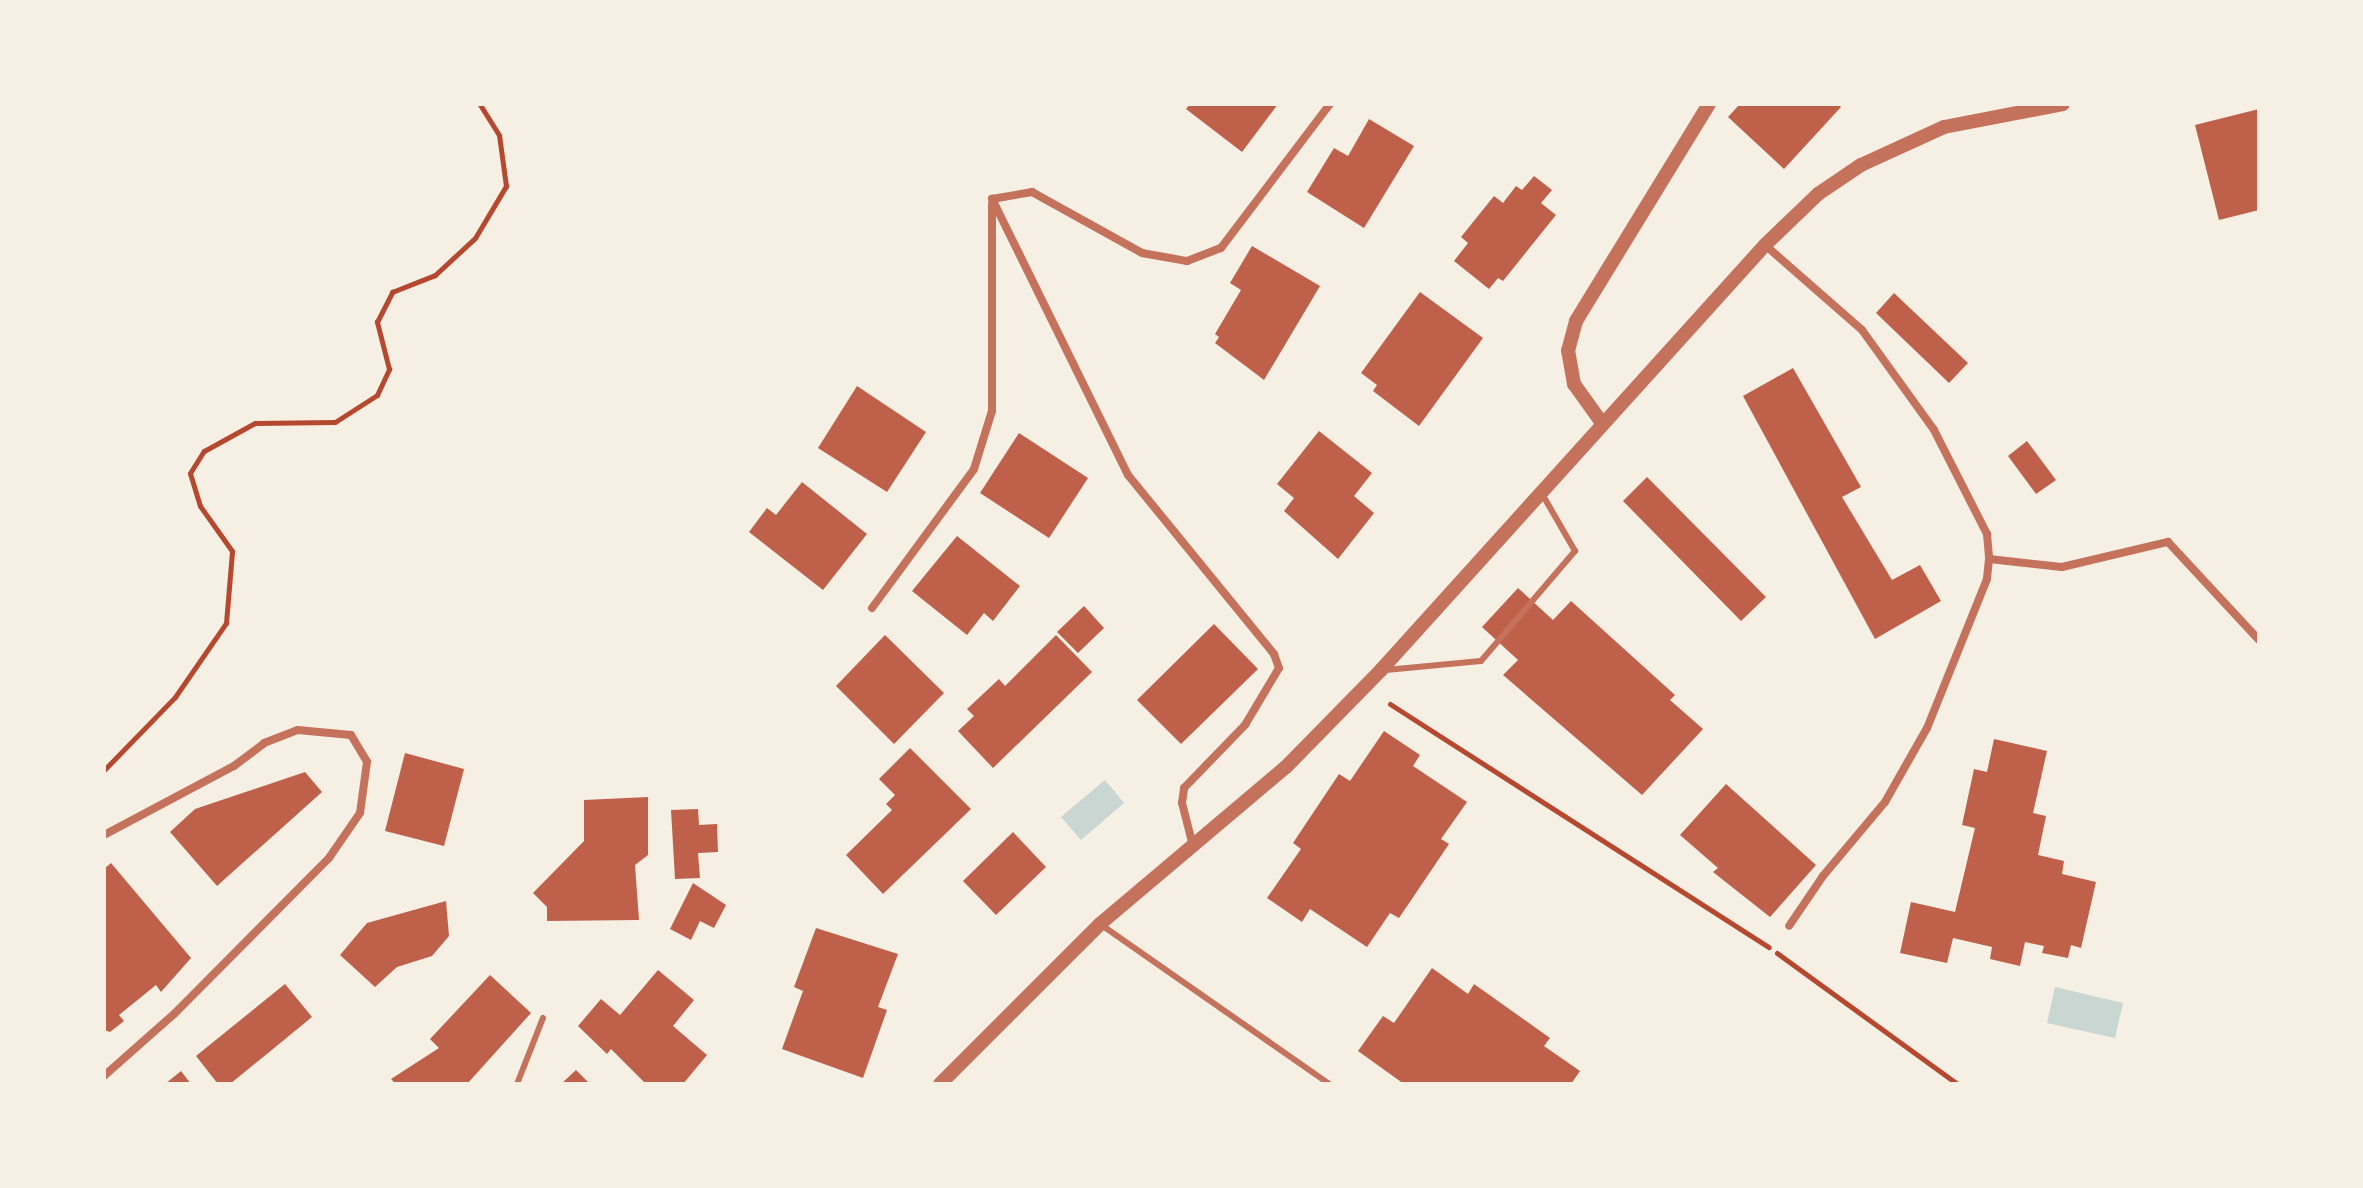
<!DOCTYPE html>
<html>
<head>
<meta charset="utf-8">
<style>
  body { margin:0 }
  #map { position:relative; width:2363px; height:1188px; overflow:hidden; background:#f6efe4; font-family:"Times New Roman",serif }
  div>[style] { position:absolute }
  .water>* { inset:0; background:#c9d6d2 }
  .building>* { inset:0; background:#bf614a }
  .path>* { height:5px; margin:-2.5px; padding:0 2.5px; transform-origin:2.5px; border-radius:2.5px; background:#b5482f }
  .service>* { height:6px; margin:-3px; padding:0 3px; transform-origin:3px; border-radius:3px; background:#c5725c }
  .minor>* { height:8px; margin:-4px; padding:0 4px; transform-origin:4px; border-radius:4px; background:#c5725c }
  .tertiary>* { height:14px; margin:-7px; padding:0 7px; transform-origin:7px; border-radius:7px; background:#c5725c }
  span { translate:-50% -50%; white-space:nowrap; text-align:center; line-height:1.15; -webkit-text-stroke:7px #f6efe4; paint-order:stroke }
  .frame { position:absolute; inset:0; border:106px solid #f6efe4; pointer-events:none }
</style>
</head>
<body>
<div id="map">
  <div class="water">
    <i style="clip-path:polygon(1105px 780px,1124px 803px,1081px 840px,1061px 817px)"></i>
    <i style="clip-path:polygon(2055px 987px,2123px 1003px,2115px 1038px,2047px 1023px)"></i>
  </div>
  <div class="building">
    <i style="clip-path:polygon(1190px 104px,1278px 104px,1242px 152px,1186px 109px)"></i>
    <i style="clip-path:polygon(1740px 104px,1838px 104px,1841px 107px,1784px 169px,1728px 117px)"></i>
    <i style="clip-path:polygon(2259px 109px,2259px 210px,2219px 220px,2195px 125px)"></i>
    <i style="clip-path:polygon(1369px 119px,1414px 146px,1364px 228px,1307px 192px,1334px 148px,1348px 156px)"></i>
    <i style="clip-path:polygon(1534px 176px,1552px 190px,1541px 203px,1556px 215px,1503px 281px,1498px 278px,1489px 289px,1454px 261px,1468px 243px,1461px 237px,1494px 196px,1503px 203px,1516px 186px,1522px 190px)"></i>
    <i style="clip-path:polygon(1252px 246px,1320px 286px,1264px 380px,1215px 343px,1219px 337px,1215px 334px,1241px 290px,1230px 283px)"></i>
    <i style="clip-path:polygon(1420px 292px,1483px 338px,1419px 426px,1373px 391px,1377px 385px,1361px 373px)"></i>
    <i style="clip-path:polygon(1894px 293px,1968px 363px,1949px 383px,1876px 313px)"></i>
    <i style="clip-path:polygon(1793px 368px,1861px 487px,1842px 497px,1892px 580px,1920px 565px,1941px 601px,1875px 639px,1743px 396px)"></i>
    <i style="clip-path:polygon(857px 386px,926px 432px,887px 492px,818px 448px)"></i>
    <i style="clip-path:polygon(1319px 431px,1372px 473px,1354px 496px,1374px 513px,1338px 559px,1284px 511px,1294px 498px,1277px 484px)"></i>
    <i style="clip-path:polygon(1019px 433px,1088px 478px,1049px 538px,980px 493px)"></i>
    <i style="clip-path:polygon(2027px 441px,2056px 480px,2036px 494px,2008px 456px)"></i>
    <i style="clip-path:polygon(1647px 477px,1766px 597px,1741px 621px,1623px 501px)"></i>
    <i style="clip-path:polygon(802px 482px,867px 534px,823px 590px,749px 532px,767px 508px,776px 515px)"></i>
    <i style="clip-path:polygon(957px 536px,1020px 586px,993px 621px,984px 613px,967px 635px,912px 591px)"></i>
    <i style="clip-path:polygon(1518px 588px,1553px 620px,1571px 601px,1675px 695px,1670px 700px,1703px 729px,1642px 795px,1503px 675px,1518px 660px,1482px 627px)"></i>
    <i style="clip-path:polygon(1084px 606px,1104px 628px,1078px 653px,1057px 632px)"></i>
    <i style="clip-path:polygon(1214px 624px,1258px 669px,1181px 744px,1137px 700px)"></i>
    <i style="clip-path:polygon(885px 635px,944px 693px,894px 744px,836px 686px)"></i>
    <i style="clip-path:polygon(1056px 635px,1092px 672px,993px 768px,958px 731px,974px 716px,967px 709px,999px 679px,1005px 686px)"></i>
    <i style="clip-path:polygon(1384px 731px,1420px 755px,1413px 766px,1467px 802px,1441px 839px,1449px 844px,1399px 918px,1390px 913px,1367px 947px,1310px 909px,1302px 922px,1267px 898px,1301px 849px,1293px 843px,1339px 774px,1350px 781px)"></i>
    <i style="clip-path:polygon(1994px 739px,2047px 751px,2033px 813px,2046px 816px,2038px 855px,2064px 861px,2062px 874px,2096px 882px,2081px 948px,2071px 945px,2068px 958px,2042px 953px,2044px 946px,2025px 942px,2020px 966px,1990px 959px,1992px 947px,1953px 938px,1947px 963px,1900px 953px,1911px 902px,1955px 912px,1975px 828px,1962px 825px,1974px 769px,1987px 772px)"></i>
    <i style="clip-path:polygon(910px 748px,971px 809px,883px 894px,846px 855px,892px 810px,886px 804px,895px 795px,879px 779px)"></i>
    <i style="clip-path:polygon(405px 753px,464px 769px,444px 846px,385px 831px)"></i>
    <i style="clip-path:polygon(305px 772px,322px 792px,217px 886px,170px 832px,195px 809px)"></i>
    <i style="clip-path:polygon(1726px 784px,1816px 865px,1770px 917px,1713px 872px,1718px 868px,1680px 835px)"></i>
    <i style="clip-path:polygon(648px 797px,648px 855px,635px 865px,639px 920px,547px 921px,547px 907px,533px 893px,584px 841px,584px 800px)"></i>
    <i style="clip-path:polygon(698px 809px,699px 825px,717px 824px,718px 852px,698px 853px,700px 878px,675px 879px,671px 810px)"></i>
    <i style="clip-path:polygon(1013px 832px,1046px 867px,996px 915px,963px 881px)"></i>
    <i style="clip-path:polygon(111px 863px,191px 958px,161px 992px,156px 985px,119px 1015px,124px 1021px,110px 1032px,104px 1030px,104px 869px)"></i>
    <i style="clip-path:polygon(693px 883px,726px 905px,714px 928px,700px 921px,691px 940px,670px 929px)"></i>
    <i style="clip-path:polygon(446px 901px,449px 936px,432px 956px,397px 967px,375px 987px,340px 955px,367px 923px)"></i>
    <i style="clip-path:polygon(816px 928px,898px 954px,878px 1007px,887px 1010px,863px 1078px,782px 1049px,803px 991px,794px 987px)"></i>
    <i style="clip-path:polygon(1432px 968px,1468px 994px,1474px 984px,1550px 1038px,1544px 1046px,1580px 1071px,1571px 1084px,1404px 1084px,1358px 1051px,1383px 1016px,1394px 1023px)"></i>
    <i style="clip-path:polygon(658px 970px,694px 1000px,673px 1026px,707px 1055px,683px 1084px,646px 1084px,611px 1049px,607px 1054px,578px 1026px,601px 999px,620px 1015px)"></i>
    <i style="clip-path:polygon(490px 975px,531px 1013px,467px 1084px,396px 1084px,391px 1079px,439px 1048px,430px 1039px)"></i>
    <i style="clip-path:polygon(285px 984px,312px 1017px,230px 1084px,218px 1084px,196px 1056px)"></i>
    <i style="clip-path:polygon(576px 1070px,590px 1084px,561px 1084px)"></i>
    <i style="clip-path:polygon(181px 1071px,191px 1084px,165px 1084px)"></i>
  </div>
  <div class="path">
    <i style="left:1390px;top:704px;width:450px;rotate:32.7deg"></i>
    <i style="left:104px;top:770px;width:102px;rotate:-45.8deg"></i>
    <i style="left:175px;top:697px;width:90px;rotate:-55.4deg"></i>
    <i style="left:226px;top:623px;width:72px;rotate:-85.2deg"></i>
    <i style="left:232px;top:551px;width:55px;rotate:-125.4deg"></i>
    <i style="left:200px;top:506px;width:34px;rotate:-107deg"></i>
    <i style="left:190px;top:473px;width:26px;rotate:-58deg"></i>
    <i style="left:204px;top:451px;width:58px;rotate:-28.8deg"></i>
    <i style="left:255px;top:423px;width:80px;rotate:-0.7deg"></i>
    <i style="left:335px;top:422px;width:50px;rotate:-32.7deg"></i>
    <i style="left:377px;top:395px;width:29px;rotate:-65deg"></i>
    <i style="left:389px;top:369px;width:49px;rotate:-104.3deg"></i>
    <i style="left:377px;top:322px;width:34px;rotate:-63deg"></i>
    <i style="left:392px;top:292px;width:46px;rotate:-21.6deg"></i>
    <i style="left:435px;top:275px;width:54px;rotate:-42.8deg"></i>
    <i style="left:475px;top:238px;width:61px;rotate:-59.2deg"></i>
    <i style="left:506px;top:186px;width:51px;rotate:-97.8deg"></i>
    <i style="left:499px;top:135px;width:36px;rotate:-122deg"></i>
    <i style="left:1777px;top:953px;width:223px;rotate:36deg"></i>
  </div>
  <div class="service">
    <i style="left:1386px;top:670px;width:95px;rotate:-5.4deg"></i>
    <i style="left:1481px;top:661px;width:145px;rotate:-49.5deg"></i>
    <i style="left:1575px;top:551px;width:68px;rotate:-120deg"></i>
    <i style="left:1100px;top:924px;width:279px;rotate:34.9deg"></i>
    <i style="left:517px;top:1084px;width:71px;rotate:-68.5deg"></i>
  </div>
  <div class="minor">
    <i style="left:1765px;top:245px;width:129px;rotate:41.2deg"></i>
    <i style="left:1862px;top:330px;width:123px;rotate:54.2deg"></i>
    <i style="left:1934px;top:430px;width:117px;rotate:63deg"></i>
    <i style="left:1987px;top:534px;width:25px;rotate:85deg"></i>
    <i style="left:1989px;top:559px;width:20px;rotate:96deg"></i>
    <i style="left:1987px;top:579px;width:161px;rotate:111.9deg"></i>
    <i style="left:1927px;top:728px;width:85px;rotate:119.6deg"></i>
    <i style="left:1885px;top:802px;width:97px;rotate:130deg"></i>
    <i style="left:1823px;top:876px;width:60px;rotate:124.2deg"></i>
    <i style="left:1989px;top:559px;width:73px;rotate:6.3deg"></i>
    <i style="left:2062px;top:567px;width:109px;rotate:-13.3deg"></i>
    <i style="left:2168px;top:542px;width:134px;rotate:47.1deg"></i>
    <i style="left:872px;top:608px;width:172px;rotate:-53.7deg"></i>
    <i style="left:974px;top:469px;width:61px;rotate:-72.8deg"></i>
    <i style="left:992px;top:411px;width:207px;rotate:-90deg"></i>
    <i style="left:104px;top:835px;width:147px;rotate:-28deg"></i>
    <i style="left:234px;top:766px;width:38px;rotate:-37deg"></i>
    <i style="left:264px;top:743px;width:36px;rotate:-21deg"></i>
    <i style="left:298px;top:730px;width:53px;rotate:5.4deg"></i>
    <i style="left:351px;top:735px;width:31px;rotate:59deg"></i>
    <i style="left:367px;top:762px;width:51px;rotate:97.8deg"></i>
    <i style="left:360px;top:813px;width:55px;rotate:124.6deg"></i>
    <i style="left:329px;top:858px;width:220px;rotate:134.8deg"></i>
    <i style="left:174px;top:1014px;width:94px;rotate:138.5deg"></i>
    <i style="left:1193px;top:846px;width:44px;rotate:-104.3deg"></i>
    <i style="left:1182px;top:803px;width:15px;rotate:-82deg"></i>
    <i style="left:1184px;top:788px;width:88px;rotate:-45.9deg"></i>
    <i style="left:1245px;top:725px;width:66px;rotate:-59.2deg"></i>
    <i style="left:1279px;top:668px;width:15px;rotate:-110deg"></i>
    <i style="left:1274px;top:654px;width:231px;rotate:-129.2deg"></i>
    <i style="left:1128px;top:475px;width:308px;rotate:-116.2deg"></i>
    <i style="left:992px;top:199px;width:41px;rotate:-9.9deg"></i>
    <i style="left:1032px;top:192px;width:126px;rotate:29deg"></i>
    <i style="left:1142px;top:253px;width:46px;rotate:10.1deg"></i>
    <i style="left:1187px;top:261px;width:36px;rotate:-21deg"></i>
    <i style="left:1221px;top:248px;width:181px;rotate:-52.9deg"></i>
  </div>
  <div class="tertiary">
    <i style="left:1602px;top:423px;width:48px;rotate:-125.7deg"></i>
    <i style="left:1574px;top:384px;width:34px;rotate:-100deg"></i>
    <i style="left:1568px;top:351px;width:31px;rotate:-75deg"></i>
    <i style="left:1576px;top:321px;width:255px;rotate:-58.5deg"></i>
    <i style="left:940px;top:1084px;width:226px;rotate:-45deg"></i>
    <i style="left:1100px;top:924px;width:243px;rotate:-40.2deg"></i>
    <i style="left:1286px;top:767px;width:136px;rotate:-45.6deg"></i>
    <i style="left:1381px;top:670px;width:573px;rotate:-47.9deg"></i>
    <i style="left:1765px;top:245px;width:74px;rotate:-43.9deg"></i>
    <i style="left:1818px;top:194px;width:52px;rotate:-34deg"></i>
    <i style="left:1861px;top:165px;width:91px;rotate:-24.6deg"></i>
    <i style="left:1944px;top:127px;width:121px;rotate:-10.9deg"></i>
  </div>
  <div class="frame"></div>
</div>
</body>
</html>
